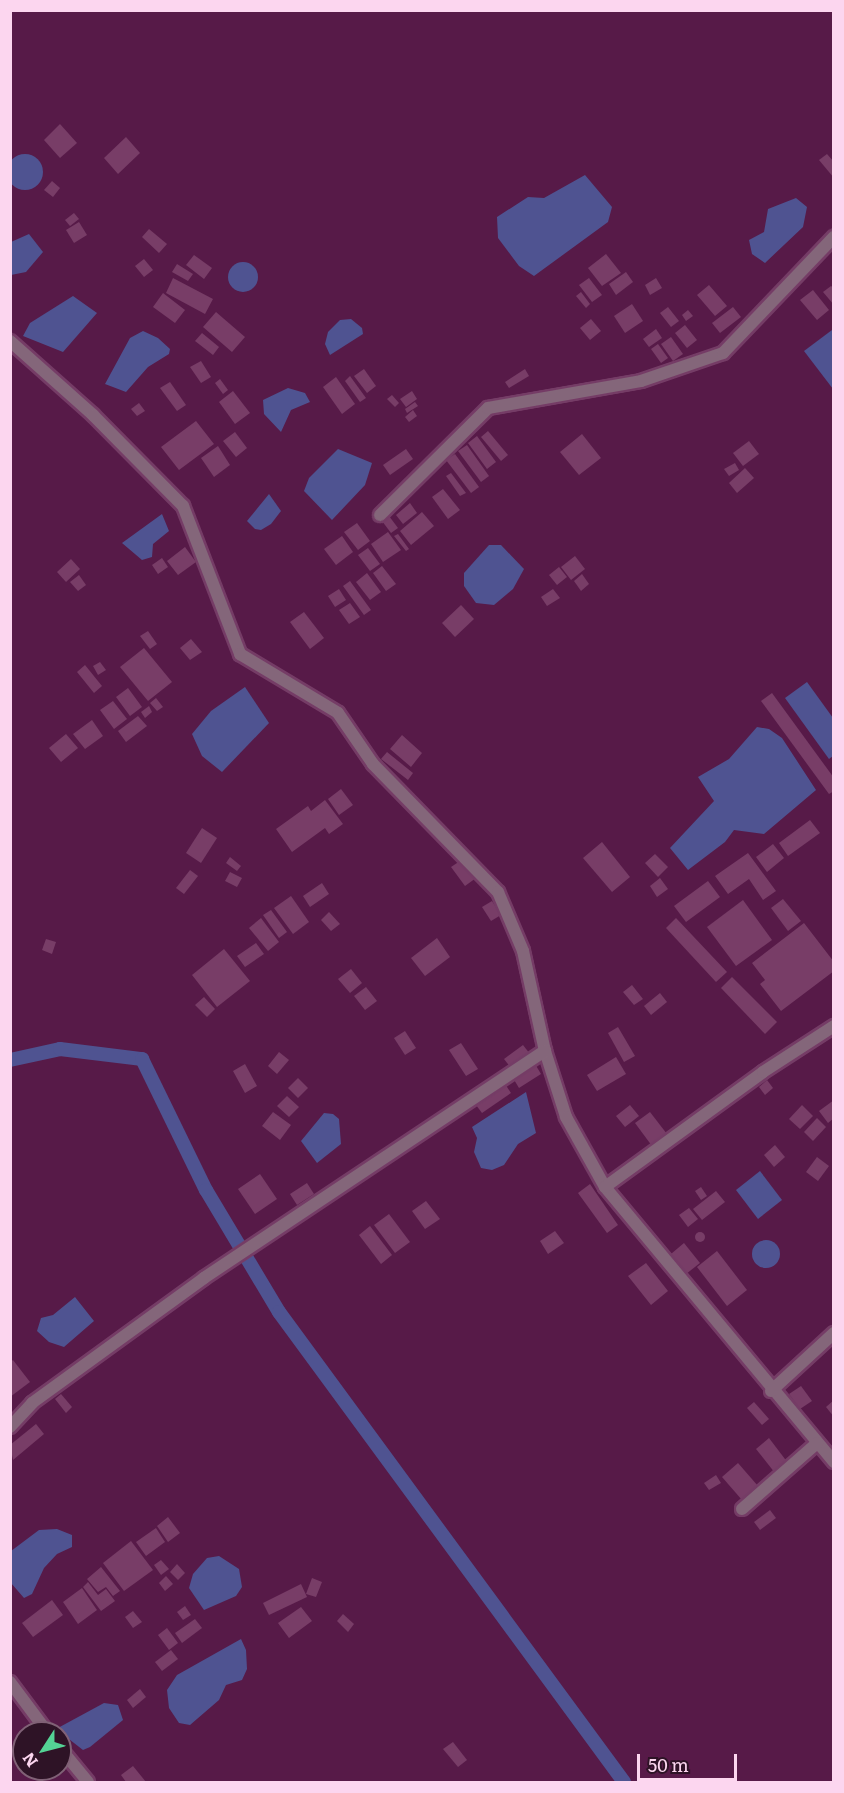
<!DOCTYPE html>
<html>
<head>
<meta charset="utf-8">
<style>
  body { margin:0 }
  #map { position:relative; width:844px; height:1793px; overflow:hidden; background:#571a48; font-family:Literata,serif }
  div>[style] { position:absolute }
  .water>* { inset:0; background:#4f5391 }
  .round { border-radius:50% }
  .canal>* { height:14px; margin:-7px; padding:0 7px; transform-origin:7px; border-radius:7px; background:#4f5391 }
  .building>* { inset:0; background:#783d67 }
  .roads { filter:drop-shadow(2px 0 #753c66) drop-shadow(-2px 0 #753c66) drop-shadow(0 2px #753c66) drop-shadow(0 -2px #753c66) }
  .minor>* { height:12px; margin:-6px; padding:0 6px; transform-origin:6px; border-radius:6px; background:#84667a }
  span { translate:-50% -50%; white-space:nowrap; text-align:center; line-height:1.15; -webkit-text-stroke:6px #2e1326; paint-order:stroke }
  .frame { position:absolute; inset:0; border:12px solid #fcd6ef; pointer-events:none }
  .north { position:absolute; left:12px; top:1721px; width:60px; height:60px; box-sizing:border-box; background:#2e1326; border:2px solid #806176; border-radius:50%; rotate:234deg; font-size:16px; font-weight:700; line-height:24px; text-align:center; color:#fcd6ef }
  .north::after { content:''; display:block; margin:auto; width:21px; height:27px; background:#54d395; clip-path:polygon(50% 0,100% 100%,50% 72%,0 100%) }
  .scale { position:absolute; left:637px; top:1754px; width:100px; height:27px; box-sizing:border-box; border:3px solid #fcd6ef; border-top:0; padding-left:8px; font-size:18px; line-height:21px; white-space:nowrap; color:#fcd6ef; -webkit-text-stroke:4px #2e1326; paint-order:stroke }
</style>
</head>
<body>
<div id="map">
  <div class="water">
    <i class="round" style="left:7px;top:154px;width:36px;height:36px"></i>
    <i style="clip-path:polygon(585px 175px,612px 207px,608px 222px,534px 276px,519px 266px,498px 238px,497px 217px,528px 197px,544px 198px)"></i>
    <i style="clip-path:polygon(796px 198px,807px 207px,803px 227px,765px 263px,752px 254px,749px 240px,764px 232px,768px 209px)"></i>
    <i style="clip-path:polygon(29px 234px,43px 252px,26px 272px,11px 275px,11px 242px)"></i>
    <i class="round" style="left:228px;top:262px;width:30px;height:30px"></i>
    <i style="clip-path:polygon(73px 296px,97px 313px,63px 352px,23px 336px,30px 323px)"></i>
    <i style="clip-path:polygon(351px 319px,362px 328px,363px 334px,330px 355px,325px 344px,328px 332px,340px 320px)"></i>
    <i style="clip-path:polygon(832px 330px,834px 333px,833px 389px,804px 351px)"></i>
    <i style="clip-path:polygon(143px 331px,158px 338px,170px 349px,169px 354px,148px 367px,126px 392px,105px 384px,130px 338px)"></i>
    <i style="clip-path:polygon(288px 388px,305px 393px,310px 402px,291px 410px,281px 432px,264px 414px,263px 400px)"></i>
    <i style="clip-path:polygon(338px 449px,372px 463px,365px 485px,332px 520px,304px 491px,309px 478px)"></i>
    <i style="clip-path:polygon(269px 494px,281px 511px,271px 524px,261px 530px,255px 529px,247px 521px)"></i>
    <i style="clip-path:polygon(162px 514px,169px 531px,153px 544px,152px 557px,142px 560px,122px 543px)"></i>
    <i style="clip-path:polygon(489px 545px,501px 545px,524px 569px,513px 589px,494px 605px,476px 603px,464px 586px,464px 573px)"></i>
    <i style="clip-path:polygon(807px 682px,833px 718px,833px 756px,829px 759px,785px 698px)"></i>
    <i style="clip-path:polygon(245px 687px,269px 723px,222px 772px,202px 756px,192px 734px,211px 711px)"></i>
    <i style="clip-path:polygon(757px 727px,769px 729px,782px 738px,816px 790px,764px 834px,734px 830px,725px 842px,688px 870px,670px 848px,714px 801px,698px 777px,729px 759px)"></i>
    <i style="clip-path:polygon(526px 1092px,536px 1133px,518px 1144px,504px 1165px,492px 1170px,481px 1168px,474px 1152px,477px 1138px,472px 1127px)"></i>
    <i style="clip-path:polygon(324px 1113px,333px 1114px,339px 1119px,341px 1144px,317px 1163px,301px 1141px)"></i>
    <i style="clip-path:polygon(760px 1171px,782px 1200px,758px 1219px,736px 1190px)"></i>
    <i class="round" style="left:752px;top:1240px;width:28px;height:28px"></i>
    <i style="clip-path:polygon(75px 1297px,94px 1321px,64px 1347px,49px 1342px,37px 1331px,41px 1318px,53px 1315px)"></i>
    <i style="clip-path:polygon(57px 1529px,72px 1535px,72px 1547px,57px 1554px,44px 1568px,32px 1594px,24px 1598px,11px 1583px,11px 1551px,39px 1530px)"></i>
    <i style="clip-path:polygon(219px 1556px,239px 1569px,242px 1587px,236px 1596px,204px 1610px,189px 1588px,193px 1574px,207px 1558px)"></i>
    <i style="clip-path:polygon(241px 1639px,246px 1650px,247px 1669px,242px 1680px,226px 1685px,219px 1700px,190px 1725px,179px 1723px,169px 1708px,167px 1690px,177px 1675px)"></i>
    <i style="clip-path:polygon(104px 1703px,118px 1705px,123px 1720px,90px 1747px,83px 1750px,56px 1729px)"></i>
  </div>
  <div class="canal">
    <i style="left:10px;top:1060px;width:51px;rotate:-12.4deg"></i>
    <i style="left:60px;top:1049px;width:83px;rotate:7deg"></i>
    <i style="left:142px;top:1059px;width:146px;rotate:64deg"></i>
    <i style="left:206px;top:1190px;width:142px;rotate:59.1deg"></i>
    <i style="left:279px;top:1312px;width:583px;rotate:53.72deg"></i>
  </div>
  <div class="building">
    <i style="clip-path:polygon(60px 124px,77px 143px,60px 158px,44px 140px)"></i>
    <i style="clip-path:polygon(126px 137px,140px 153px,118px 174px,104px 158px)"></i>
    <i style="clip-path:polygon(827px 154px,834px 162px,834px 178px,819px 160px)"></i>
    <i style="clip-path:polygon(52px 181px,60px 188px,53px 197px,44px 190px)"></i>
    <i style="clip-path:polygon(74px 213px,79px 219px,70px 226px,65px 220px)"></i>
    <i style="clip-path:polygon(79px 222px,87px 235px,74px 243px,66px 230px)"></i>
    <i style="clip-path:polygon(149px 229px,167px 244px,159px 253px,142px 237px)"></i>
    <i style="clip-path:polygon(606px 254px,621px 273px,602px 286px,588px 268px)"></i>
    <i style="clip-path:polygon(194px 255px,212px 268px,204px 279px,186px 265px)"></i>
    <i style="clip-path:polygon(144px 259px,153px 270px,144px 277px,135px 266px)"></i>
    <i style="clip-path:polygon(177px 264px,193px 274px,188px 281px,172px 272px)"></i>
    <i style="clip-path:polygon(626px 272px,633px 282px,616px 295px,609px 284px)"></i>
    <i style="clip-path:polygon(173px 278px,213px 299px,205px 314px,166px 293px)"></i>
    <i style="clip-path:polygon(589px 278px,602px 295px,592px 302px,579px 285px)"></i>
    <i style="clip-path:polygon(656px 278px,662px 288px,650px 295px,645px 285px)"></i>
    <i style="clip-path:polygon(709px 285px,727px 306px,715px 316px,697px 295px)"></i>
    <i style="clip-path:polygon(831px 286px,834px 288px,834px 305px,823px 292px)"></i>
    <i style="clip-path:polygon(813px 290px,829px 310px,817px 320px,800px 300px)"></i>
    <i style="clip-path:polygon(581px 292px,590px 304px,586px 308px,576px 296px)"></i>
    <i style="clip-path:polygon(163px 293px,185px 310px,175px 323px,153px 307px)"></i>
    <i style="clip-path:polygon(632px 304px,643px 321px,625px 333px,614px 316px)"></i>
    <i style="clip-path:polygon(668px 307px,679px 321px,671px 327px,660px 313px)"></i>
    <i style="clip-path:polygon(733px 307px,741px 317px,720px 333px,712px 323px)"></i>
    <i style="clip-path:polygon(688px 310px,693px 316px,686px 321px,682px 315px)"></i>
    <i style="clip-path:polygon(216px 312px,245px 337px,232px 352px,203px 327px)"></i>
    <i style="clip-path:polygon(591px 319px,601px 331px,590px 340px,580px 328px)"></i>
    <i style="clip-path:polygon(685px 325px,697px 340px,687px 348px,675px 333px)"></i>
    <i style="clip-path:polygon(656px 329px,662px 338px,649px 347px,643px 339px)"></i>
    <i style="clip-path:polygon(202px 333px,219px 347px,213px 355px,195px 341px)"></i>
    <i style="clip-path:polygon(671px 337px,683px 354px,673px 361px,661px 344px)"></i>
    <i style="clip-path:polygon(658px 344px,668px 358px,661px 363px,651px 349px)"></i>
    <i style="clip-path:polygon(201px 361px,211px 377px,201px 383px,190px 367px)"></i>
    <i style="clip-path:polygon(364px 369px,376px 386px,367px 393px,354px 376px)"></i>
    <i style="clip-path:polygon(525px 369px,529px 376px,509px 388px,505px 382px)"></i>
    <i style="clip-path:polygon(350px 376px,366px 398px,360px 402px,345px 381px)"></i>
    <i style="clip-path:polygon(336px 377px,355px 404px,342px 414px,323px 387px)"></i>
    <i style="clip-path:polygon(220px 379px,228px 390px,223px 394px,215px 383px)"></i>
    <i style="clip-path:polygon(170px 382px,186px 405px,177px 411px,160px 388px)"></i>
    <i style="clip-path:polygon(233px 391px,250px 413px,235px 424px,219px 402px)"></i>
    <i style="clip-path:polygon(412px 391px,417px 399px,406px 407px,400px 399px)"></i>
    <i style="clip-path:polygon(392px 395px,399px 403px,395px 407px,387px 399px)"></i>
    <i style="clip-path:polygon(415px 402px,418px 406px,407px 413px,405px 409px)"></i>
    <i style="clip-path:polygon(139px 403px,145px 411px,137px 416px,131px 409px)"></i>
    <i style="clip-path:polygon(413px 410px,417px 416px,409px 422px,405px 417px)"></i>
    <i style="clip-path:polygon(196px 421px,214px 444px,179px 470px,161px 447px)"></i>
    <i style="clip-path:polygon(488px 431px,508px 455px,501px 461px,481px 437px)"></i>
    <i style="clip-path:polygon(235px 432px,247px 448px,236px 457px,223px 441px)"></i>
    <i style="clip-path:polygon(582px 434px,601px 458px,579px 475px,560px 452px)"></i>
    <i style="clip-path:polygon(477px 436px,496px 462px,487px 469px,468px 443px)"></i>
    <i style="clip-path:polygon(749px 441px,759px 454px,743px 466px,733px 453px)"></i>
    <i style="clip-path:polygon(467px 445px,489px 476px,481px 482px,458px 451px)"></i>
    <i style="clip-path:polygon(218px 446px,230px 465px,214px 477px,201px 458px)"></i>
    <i style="clip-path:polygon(406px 449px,413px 459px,390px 475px,383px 465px)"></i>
    <i style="clip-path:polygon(455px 454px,479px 487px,471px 493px,446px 460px)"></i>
    <i style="clip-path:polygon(735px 463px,739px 470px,729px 476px,724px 469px)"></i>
    <i style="clip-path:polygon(745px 468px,754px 478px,737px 493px,729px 483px)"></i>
    <i style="clip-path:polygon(451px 473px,466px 493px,460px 496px,446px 476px)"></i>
    <i style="clip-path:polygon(443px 489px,460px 510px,448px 519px,432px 497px)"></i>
    <i style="clip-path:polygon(410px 503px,417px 513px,403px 524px,396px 515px)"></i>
    <i style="clip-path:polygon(422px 512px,434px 526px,411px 545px,400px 531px)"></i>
    <i style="clip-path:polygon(389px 516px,398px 528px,391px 533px,382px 521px)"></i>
    <i style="clip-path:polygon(357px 523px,370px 541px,358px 550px,344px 532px)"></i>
    <i style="clip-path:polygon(388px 532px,401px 550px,383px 562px,371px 544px)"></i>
    <i style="clip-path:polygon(398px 534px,409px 549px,406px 551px,394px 536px)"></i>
    <i style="clip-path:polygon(342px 536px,353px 552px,336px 565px,324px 549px)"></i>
    <i style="clip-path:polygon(185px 547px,196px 562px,178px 575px,167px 561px)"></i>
    <i style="clip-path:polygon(368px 548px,380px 564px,370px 571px,358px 555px)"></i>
    <i style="clip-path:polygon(575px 556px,585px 569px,571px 580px,561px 567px)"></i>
    <i style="clip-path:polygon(162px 558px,168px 567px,158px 574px,152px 565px)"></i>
    <i style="clip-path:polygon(71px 559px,80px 569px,66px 582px,57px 572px)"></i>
    <i style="clip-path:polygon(382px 566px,396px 584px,386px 591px,373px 573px)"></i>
    <i style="clip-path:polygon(559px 567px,567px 577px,557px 585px,549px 575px)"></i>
    <i style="clip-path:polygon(367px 573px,381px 592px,370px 600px,356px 582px)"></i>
    <i style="clip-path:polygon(582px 574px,589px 584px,581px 591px,574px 581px)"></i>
    <i style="clip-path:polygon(79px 575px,86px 585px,78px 591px,70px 582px)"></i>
    <i style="clip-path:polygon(350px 581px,371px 610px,364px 615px,343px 586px)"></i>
    <i style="clip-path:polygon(339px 589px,346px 600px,335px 607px,328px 596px)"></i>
    <i style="clip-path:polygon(553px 589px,560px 598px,547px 606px,541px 597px)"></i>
    <i style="clip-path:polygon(350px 603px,360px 617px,349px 624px,339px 610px)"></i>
    <i style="clip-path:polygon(461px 605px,474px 619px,455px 637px,442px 623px)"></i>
    <i style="clip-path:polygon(304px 612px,324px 638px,310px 649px,290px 622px)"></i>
    <i style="clip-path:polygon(148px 631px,157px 644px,150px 649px,140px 636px)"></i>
    <i style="clip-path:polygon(191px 639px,202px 652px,190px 660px,180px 648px)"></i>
    <i style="clip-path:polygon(144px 648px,172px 682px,148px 701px,120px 667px)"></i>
    <i style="clip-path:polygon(100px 662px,106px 670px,98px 675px,93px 666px)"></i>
    <i style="clip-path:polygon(85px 665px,102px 686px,94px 693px,77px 672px)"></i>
    <i style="clip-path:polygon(128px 688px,142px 707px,130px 716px,116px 697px)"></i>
    <i style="clip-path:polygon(772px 693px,834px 778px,834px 791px,829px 794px,761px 701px)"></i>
    <i style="clip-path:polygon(156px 698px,163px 707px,157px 711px,150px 703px)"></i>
    <i style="clip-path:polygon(113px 701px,127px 719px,114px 729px,100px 710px)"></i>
    <i style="clip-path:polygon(149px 706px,152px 712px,145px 718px,141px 712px)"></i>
    <i style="clip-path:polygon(138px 716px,147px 726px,126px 742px,118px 731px)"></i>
    <i style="clip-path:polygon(92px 720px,103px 736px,85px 749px,73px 734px)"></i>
    <i style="clip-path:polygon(66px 734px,78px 748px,61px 762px,49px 748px)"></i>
    <i style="clip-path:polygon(402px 735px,422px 753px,411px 767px,390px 749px)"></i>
    <i style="clip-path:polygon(387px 752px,413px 773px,408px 780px,381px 759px)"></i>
    <i style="clip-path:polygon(341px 789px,353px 805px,339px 815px,328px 799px)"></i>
    <i style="clip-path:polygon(325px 800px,343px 824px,329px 834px,325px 828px,292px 852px,276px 829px,308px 806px,311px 811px)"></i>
    <i style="clip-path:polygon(810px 820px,820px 833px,788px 856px,779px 843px)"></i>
    <i style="clip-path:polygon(202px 828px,217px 838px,201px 863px,186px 853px)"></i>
    <i style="clip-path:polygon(602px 842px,630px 877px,612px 892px,583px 858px)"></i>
    <i style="clip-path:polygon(773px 844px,784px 858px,767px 872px,756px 857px)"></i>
    <i style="clip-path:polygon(748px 853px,776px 891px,763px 900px,749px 879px,728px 894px,715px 876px)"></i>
    <i style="clip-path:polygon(655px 854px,668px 867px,658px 877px,645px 863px)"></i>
    <i style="clip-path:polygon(230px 857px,241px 866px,237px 871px,226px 863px)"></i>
    <i style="clip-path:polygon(463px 859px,476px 878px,465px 886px,451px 867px)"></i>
    <i style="clip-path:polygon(190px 870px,198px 876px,184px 894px,176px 888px)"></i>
    <i style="clip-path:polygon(230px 872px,242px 878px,237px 887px,225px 881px)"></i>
    <i style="clip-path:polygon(660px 878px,668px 889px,657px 897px,650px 886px)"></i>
    <i style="clip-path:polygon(708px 881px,720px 897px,686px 922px,674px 906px)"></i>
    <i style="clip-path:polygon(322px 883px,329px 894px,310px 907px,303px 896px)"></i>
    <i style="clip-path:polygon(291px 896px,309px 922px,293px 934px,274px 908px)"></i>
    <i style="clip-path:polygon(783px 899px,801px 921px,788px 931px,771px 908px)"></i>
    <i style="clip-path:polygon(743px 900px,772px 940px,736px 966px,707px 927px)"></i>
    <i style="clip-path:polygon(492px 901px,501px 915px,491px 921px,482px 907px)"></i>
    <i style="clip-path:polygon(271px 910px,287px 932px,279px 938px,263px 915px)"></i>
    <i style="clip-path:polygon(329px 912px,340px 924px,331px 931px,321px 920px)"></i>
    <i style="clip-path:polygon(261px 918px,279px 942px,268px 951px,249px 928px)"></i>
    <i style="clip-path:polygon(676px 918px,727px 972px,716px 982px,666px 928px)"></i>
    <i style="clip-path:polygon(804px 923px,834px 962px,834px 971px,781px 1011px,760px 984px,765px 980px,752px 963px)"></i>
    <i style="clip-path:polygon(437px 938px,450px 957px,425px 976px,411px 958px)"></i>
    <i style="clip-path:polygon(46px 939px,56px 942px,52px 954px,42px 950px)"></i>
    <i style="clip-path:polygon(256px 943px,264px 954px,245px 967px,237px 956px)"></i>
    <i style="clip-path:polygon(224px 949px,250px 981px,217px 1007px,192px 975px)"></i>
    <i style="clip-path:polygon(351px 969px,362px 983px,350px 993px,338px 979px)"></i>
    <i style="clip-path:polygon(732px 977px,777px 1022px,765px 1034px,721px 988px)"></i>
    <i style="clip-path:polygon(632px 985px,643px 999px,634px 1005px,623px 992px)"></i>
    <i style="clip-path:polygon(366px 987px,377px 1001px,365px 1010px,354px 996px)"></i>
    <i style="clip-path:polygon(660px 993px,667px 1002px,651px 1015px,644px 1006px)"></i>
    <i style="clip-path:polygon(204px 997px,215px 1009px,207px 1017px,195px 1005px)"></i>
    <i style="clip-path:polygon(618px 1027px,635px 1056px,624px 1062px,608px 1033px)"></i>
    <i style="clip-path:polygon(405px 1031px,416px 1048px,405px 1055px,394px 1038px)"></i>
    <i style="clip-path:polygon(461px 1043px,478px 1069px,466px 1076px,449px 1050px)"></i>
    <i style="clip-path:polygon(523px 1045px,530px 1054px,511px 1068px,504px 1059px)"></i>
    <i style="clip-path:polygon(279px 1052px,289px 1060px,277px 1074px,268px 1066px)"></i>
    <i style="clip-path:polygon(616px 1057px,626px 1074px,597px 1091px,587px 1075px)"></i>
    <i style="clip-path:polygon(245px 1064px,257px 1086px,245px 1093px,233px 1071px)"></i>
    <i style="clip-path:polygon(535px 1064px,541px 1074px,519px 1088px,513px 1078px)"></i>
    <i style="clip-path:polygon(298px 1078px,308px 1088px,298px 1098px,288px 1088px)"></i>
    <i style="clip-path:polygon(767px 1080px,773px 1088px,765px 1095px,759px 1087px)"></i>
    <i style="clip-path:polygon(505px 1084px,511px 1093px,482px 1113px,476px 1105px)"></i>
    <i style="clip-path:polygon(287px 1096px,299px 1107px,289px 1117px,277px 1106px)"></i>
    <i style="clip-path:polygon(834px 1100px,834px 1118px,828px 1123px,819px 1111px)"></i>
    <i style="clip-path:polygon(630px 1105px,639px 1116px,625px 1127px,616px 1116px)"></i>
    <i style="clip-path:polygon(802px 1105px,813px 1116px,800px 1129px,789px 1119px)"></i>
    <i style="clip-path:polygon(273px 1112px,291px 1125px,280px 1140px,262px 1126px)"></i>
    <i style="clip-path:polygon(650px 1112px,667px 1134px,652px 1146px,635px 1123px)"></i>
    <i style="clip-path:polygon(817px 1118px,826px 1127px,813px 1141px,804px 1132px)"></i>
    <i style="clip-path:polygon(775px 1145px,785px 1157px,774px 1167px,764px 1155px)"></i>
    <i style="clip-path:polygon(817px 1157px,829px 1166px,818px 1181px,806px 1172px)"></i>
    <i style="clip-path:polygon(260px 1174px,277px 1199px,255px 1214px,238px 1189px)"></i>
    <i style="clip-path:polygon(307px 1183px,314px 1194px,297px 1205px,290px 1194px)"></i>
    <i style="clip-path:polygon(590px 1184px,618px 1225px,607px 1233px,578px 1193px)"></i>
    <i style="clip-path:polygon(701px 1187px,707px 1196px,701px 1200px,695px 1191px)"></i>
    <i style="clip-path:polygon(716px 1191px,725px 1202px,702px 1220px,693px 1209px)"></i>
    <i style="clip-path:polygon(426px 1201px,440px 1219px,425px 1229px,412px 1211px)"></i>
    <i style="clip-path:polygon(689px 1208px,698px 1219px,688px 1227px,679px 1215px)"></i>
    <i style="clip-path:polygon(389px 1214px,410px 1242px,395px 1253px,374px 1225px)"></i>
    <i style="clip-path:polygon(370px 1226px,392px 1255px,381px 1264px,359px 1235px)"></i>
    <i style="clip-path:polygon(555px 1231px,564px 1243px,548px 1254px,540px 1241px)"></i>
    <i class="round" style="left:695px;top:1232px;width:10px;height:10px"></i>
    <i style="clip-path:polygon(684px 1243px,700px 1263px,681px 1278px,665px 1259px)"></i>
    <i style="clip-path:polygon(717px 1251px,747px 1290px,727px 1306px,697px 1267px)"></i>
    <i style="clip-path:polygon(646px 1263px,668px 1291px,651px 1305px,628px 1276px)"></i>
    <i style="clip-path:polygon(13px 1360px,30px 1382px,10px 1397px,10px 1362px)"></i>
    <i style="clip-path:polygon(801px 1386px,812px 1401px,800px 1409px,789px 1394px)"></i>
    <i style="clip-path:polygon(61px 1394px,72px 1407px,66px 1413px,55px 1399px)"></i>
    <i style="clip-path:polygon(834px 1400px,834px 1417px,826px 1407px)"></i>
    <i style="clip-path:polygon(754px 1402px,769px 1419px,762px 1425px,747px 1408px)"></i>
    <i style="clip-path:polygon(36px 1424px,44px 1434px,13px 1460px,10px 1445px)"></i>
    <i style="clip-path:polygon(769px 1438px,788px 1463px,775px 1473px,756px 1449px)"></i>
    <i style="clip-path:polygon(738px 1463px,758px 1486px,742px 1500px,722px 1477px)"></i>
    <i style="clip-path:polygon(716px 1475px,721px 1483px,709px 1490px,704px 1483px)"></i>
    <i style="clip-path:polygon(770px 1510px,776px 1518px,760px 1530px,754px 1522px)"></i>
    <i style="clip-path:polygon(168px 1517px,180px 1533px,168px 1542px,157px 1526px)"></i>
    <i style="clip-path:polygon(156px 1528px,165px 1542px,146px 1556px,136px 1542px)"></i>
    <i style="clip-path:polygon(131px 1541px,153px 1570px,124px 1591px,103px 1563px)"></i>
    <i style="clip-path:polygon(161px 1560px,169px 1569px,161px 1575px,154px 1565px)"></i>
    <i style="clip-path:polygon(177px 1564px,185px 1573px,178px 1580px,170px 1572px)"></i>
    <i style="clip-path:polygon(101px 1567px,120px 1591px,113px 1596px,106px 1587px,98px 1592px,87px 1579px)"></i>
    <i style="clip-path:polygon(166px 1576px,173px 1584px,165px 1591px,159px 1583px)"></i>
    <i style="clip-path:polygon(312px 1578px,322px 1582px,316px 1597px,306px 1594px)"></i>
    <i style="clip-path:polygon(88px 1582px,98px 1595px,106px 1589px,115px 1601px,101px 1611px,83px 1587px)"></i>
    <i style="clip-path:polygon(301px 1584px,307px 1597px,269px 1615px,263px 1603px)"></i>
    <i style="clip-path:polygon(82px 1588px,97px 1610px,78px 1624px,63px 1602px)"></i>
    <i style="clip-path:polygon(52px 1600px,63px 1615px,33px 1637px,22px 1623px)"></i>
    <i style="clip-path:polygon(185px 1606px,191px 1615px,183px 1620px,177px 1612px)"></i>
    <i style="clip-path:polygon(301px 1607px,312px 1621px,289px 1638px,278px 1623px)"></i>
    <i style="clip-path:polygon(133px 1611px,142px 1622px,133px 1628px,125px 1617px)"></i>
    <i style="clip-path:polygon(343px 1614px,354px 1624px,348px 1632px,337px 1621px)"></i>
    <i style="clip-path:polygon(195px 1619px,202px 1628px,182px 1643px,175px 1633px)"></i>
    <i style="clip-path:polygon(167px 1628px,178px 1643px,169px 1650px,158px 1635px)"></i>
    <i style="clip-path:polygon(171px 1650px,178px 1659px,162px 1671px,155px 1662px)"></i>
    <i style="clip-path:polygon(140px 1689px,146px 1697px,133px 1708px,127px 1700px)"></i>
    <i style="clip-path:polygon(453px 1742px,467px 1760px,458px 1767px,443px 1749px)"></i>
    <i style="clip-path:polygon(133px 1766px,146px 1782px,126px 1782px,121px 1775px)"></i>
  </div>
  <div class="roads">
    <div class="minor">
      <i style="left:10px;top:341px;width:111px;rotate:41.7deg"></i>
      <i style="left:93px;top:415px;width:128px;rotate:45.3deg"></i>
      <i style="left:183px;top:506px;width:159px;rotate:68.9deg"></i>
      <i style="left:240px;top:654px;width:114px;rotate:31deg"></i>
      <i style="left:338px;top:713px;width:62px;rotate:55.5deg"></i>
      <i style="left:373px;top:764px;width:179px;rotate:45.7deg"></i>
      <i style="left:498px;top:892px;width:64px;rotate:67deg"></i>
      <i style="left:523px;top:951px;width:102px;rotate:77.6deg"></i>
      <i style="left:545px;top:1051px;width:69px;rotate:72.3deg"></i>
      <i style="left:566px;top:1117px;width:80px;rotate:60.9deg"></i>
      <i style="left:605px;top:1187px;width:358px;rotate:50.2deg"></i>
      <i style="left:380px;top:515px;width:152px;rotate:-44.7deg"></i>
      <i style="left:488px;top:408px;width:155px;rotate:-10deg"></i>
      <i style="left:641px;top:381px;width:87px;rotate:-18.9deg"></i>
      <i style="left:723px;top:353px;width:161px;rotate:-46.3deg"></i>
      <i style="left:605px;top:1187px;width:195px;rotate:-36deg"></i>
      <i style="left:763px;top:1072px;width:85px;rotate:-32.9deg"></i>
      <i style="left:771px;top:1391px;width:86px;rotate:-42.6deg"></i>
      <i style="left:10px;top:1427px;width:33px;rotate:-47deg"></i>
      <i style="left:32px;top:1403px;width:213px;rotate:-36deg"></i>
      <i style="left:204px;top:1278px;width:410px;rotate:-33.7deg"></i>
      <i style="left:742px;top:1509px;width:100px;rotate:-41.3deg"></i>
      <i style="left:10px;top:1682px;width:64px;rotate:53.3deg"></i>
      <i style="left:60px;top:1748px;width:44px;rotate:50.5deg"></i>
    </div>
  </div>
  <div class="frame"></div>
  <div class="north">N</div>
  <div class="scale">50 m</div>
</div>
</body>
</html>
